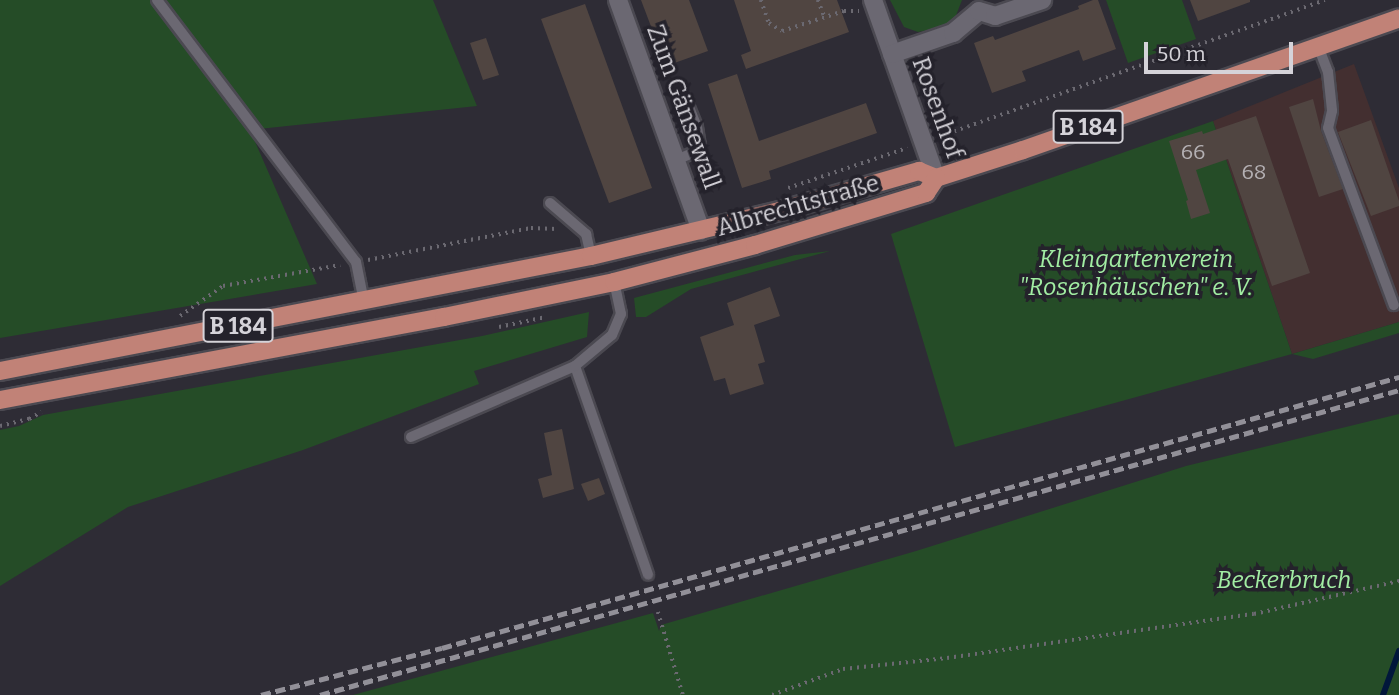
<!DOCTYPE html>
<html>
<head>
<meta charset="utf-8">
<style>
  body { margin:0 }
  #map { position:relative; width:1399px; height:695px; overflow:hidden; background:#2e2c35; font-family:Bitter,serif }
  div>[style] { position:absolute }
  .commercial>* { inset:0; background:#432f30 }
  .green>* { inset:0; background:#254c27 }
  .stream>* { height:6px; margin:-3px; padding:0 3px; transform-origin:3px; border-radius:3px; background:#01173b }
  .building>* { inset:0; background:#504541 }
  .path>* { height:3.5px; margin-top:-1.75px; transform-origin:0; background:repeating-linear-gradient(90deg,#6b6971 0 2px,transparent 0 7px) }
  .roads { filter:drop-shadow(2px 0 #4b4951) drop-shadow(-2px 0 #4b4951) drop-shadow(0 2px #4b4951) drop-shadow(0 -2px #4b4951) }
  .service>* { height:10px; margin:-5px; padding:0 5px; transform-origin:5px; border-radius:5px; background:#6b6872 }
  .minor>* { height:18px; margin:-9px; padding:0 9px; transform-origin:9px; border-radius:9px; background:#6b6872 }
  .primary>* { height:18px; margin:-9px; padding:0 9px; transform-origin:9px; border-radius:9px; background:#c18277 }
  .rail>* { height:5px; margin-top:-2.5px; transform-origin:0; background:repeating-linear-gradient(90deg,#929098 0 10px,transparent 0 15px) }
  span { translate:-50% -50%; white-space:nowrap; text-align:center; line-height:1.15; -webkit-text-stroke:7px #24222b; paint-order:stroke }
  .number-label { font-size:21px; color:#b4b0b3 }
  .number-label span { -webkit-text-stroke-width:0 }
  .shield-label span { padding:2px 5px; background:#24222b; border:2px solid; border-radius:5px; -webkit-text-stroke-width:0 }
  .shield-label { font-size:23px; color:#d5d3d9; font-weight:700 }
  .street-label { font-size:24px; color:#d5d3d9 }
  .park-label { font-size:24px; color:#a2eda3; font-style:italic }
  .scale { position:absolute; left:1144px; top:42px; width:149px; height:32px; box-sizing:border-box; border:4px solid #d5d3d9; border-top:0; padding-left:9px; font-size:21px; line-height:24px; white-space:nowrap; color:#d5d3d9; -webkit-text-stroke:5px #24222b; paint-order:stroke }
</style>
</head>
<body>
<div id="map">
  <div class="commercial">
    <i style="clip-path:polygon(1354px 64px,1399px 188px,1399px 322px,1292px 354px,1213px 121px)"></i>
  </div>
  <div class="green">
    <i style="clip-path:polygon(0 0,433px 0,477px 106px,250px 130px,317px 284px,0 338px)"></i>
    <i style="clip-path:polygon(890px 0,962px 0,955px 18px,944px 27px,918px 32px,904px 27px)"></i>
    <i style="clip-path:polygon(1106px 0,1182px 0,1196px 39px,1128px 63px)"></i>
    <i style="clip-path:polygon(1213px 121px,1292px 354px,1399px 322px,1399px 333px,1313px 359px,1292px 354px,955px 447px,891px 234px)"></i>
    <i style="clip-path:polygon(830px 251px,691px 289px,646px 317px,636px 317px,634px 298px,795px 255px)"></i>
    <i style="clip-path:polygon(589px 312px,587px 337px,474px 371px,479px 384px,303px 450px,128px 507px,0 586px,0 430px,19px 426px,43px 415px,482px 336px)"></i>
    <i style="clip-path:polygon(1399px 414px,1399px 695px,353px 695px,653px 613px,659px 631px,661px 625px,916px 551px,1186px 466px)"></i>
  </div>
  <div class="stream">
    <i style="left:1383px;top:695px;width:47px;rotate:-70deg"></i>
  </div>
  <div class="building">
    <i style="clip-path:polygon(641px 0,689px 0,708px 51px,666px 66px)"></i>
    <i style="clip-path:polygon(734px 0,837px 0,849px 32px,746px 69px,741px 55px,751px 51px)"></i>
    <i style="clip-path:polygon(1093px 0,1098px 0,1116px 49px,1083px 61px,1079px 50px,1022px 71px,1026px 81px,992px 93px,974px 43px,993px 36px,995px 40px,1079px 9px,1078px 6px)"></i>
    <i style="clip-path:polygon(1190px 0,1250px 0,1250px 2px,1198px 21px)"></i>
    <i style="clip-path:polygon(585px 4px,652px 188px,609px 203px,541px 19px)"></i>
    <i style="clip-path:polygon(486px 38px,499px 75px,483px 80px,470px 43px)"></i>
    <i style="clip-path:polygon(737px 74px,759px 141px,866px 103px,877px 133px,769px 171px,771px 179px,742px 188px,708px 84px)"></i>
    <i style="clip-path:polygon(1313px 99px,1321px 131px,1343px 189px,1319px 197px,1289px 107px)"></i>
    <i style="clip-path:polygon(1256px 116px,1310px 273px,1272px 286px,1228px 159px,1196px 170px,1210px 213px,1191px 219px,1186px 201px,1188px 200px,1169px 141px,1202px 131px,1203px 134px)"></i>
    <i style="clip-path:polygon(1371px 120px,1399px 201px,1399px 206px,1371px 216px,1338px 132px)"></i>
    <i style="clip-path:polygon(770px 287px,780px 316px,754px 325px,765px 362px,758px 364px,764px 384px,730px 395px,725px 378px,714px 381px,700px 337px,734px 325px,727px 303px)"></i>
    <i style="clip-path:polygon(562px 429px,574px 489px,543px 498px,538px 479px,552px 475px,544px 433px)"></i>
    <i style="clip-path:polygon(599px 478px,605px 494px,588px 501px,581px 484px)"></i>
  </div>
  <div class="path">
    <i style="left:761px;top:0;width:24px;rotate:71deg"></i>
    <i style="left:769px;top:23px;width:15px;rotate:32deg"></i>
    <i style="left:782px;top:31px;width:65px;rotate:-17.9deg"></i>
    <i style="left:844px;top:11px;width:15px"></i>
    <i style="left:818px;top:0;width:17px;rotate:69deg"></i>
    <i style="left:941px;top:136px;width:407px;rotate:-19.5deg"></i>
    <i style="left:788px;top:188px;width:126px;rotate:-18.6deg"></i>
    <i style="left:368px;top:260px;width:166px;rotate:-11.1deg"></i>
    <i style="left:531px;top:228px;width:26px;rotate:2deg"></i>
    <i style="left:180px;top:316px;width:52px;rotate:-34.9deg"></i>
    <i style="left:223px;top:286px;width:119px;rotate:-10.2deg"></i>
    <i style="left:499px;top:327px;width:48px;rotate:-12deg"></i>
    <i style="left:0;top:426px;width:30px;rotate:-14deg"></i>
    <i style="left:29px;top:419px;width:14px;rotate:-30deg"></i>
    <i style="left:658px;top:612px;width:87px;rotate:73.2deg"></i>
    <i style="left:772px;top:695px;width:76px;rotate:-20.1deg"></i>
    <i style="left:843px;top:669px;width:105px;rotate:-6deg"></i>
    <i style="left:947px;top:658px;width:310px;rotate:-8.2deg"></i>
    <i style="left:1254px;top:614px;width:149px;rotate:-12.8deg"></i>
  </div>
  <div class="roads">
    <div class="service">
      <i style="left:157px;top:0;width:329px;rotate:52.8deg"></i>
      <i style="left:356px;top:262px;width:41px;rotate:78.7deg"></i>
      <i style="left:1318px;top:46px;width:28px;rotate:69deg"></i>
      <i style="left:1328px;top:72px;width:39px;rotate:84deg"></i>
      <i style="left:1332px;top:111px;width:17px;rotate:103deg"></i>
      <i style="left:1328px;top:128px;width:189px;rotate:69.6deg"></i>
      <i style="left:676px;top:160px;width:21px;rotate:-23deg"></i>
      <i style="left:695px;top:152px;width:8px;rotate:-50deg"></i>
      <i style="left:700px;top:146px;width:19px;rotate:-99deg"></i>
      <i style="left:697px;top:127px;width:32px;rotate:-112deg"></i>
      <i style="left:550px;top:203px;width:48px;rotate:40.7deg"></i>
      <i style="left:586px;top:234px;width:23px;rotate:77deg"></i>
      <i style="left:575px;top:366px;width:221px;rotate:70.7deg"></i>
      <i style="left:411px;top:437px;width:179px;rotate:-23.4deg"></i>
      <i style="left:575px;top:366px;width:48px;rotate:-40deg"></i>
      <i style="left:612px;top:335px;width:23px;rotate:-67deg"></i>
      <i style="left:621px;top:314px;width:33px;rotate:-102deg"></i>
    </div>
    <div class="minor">
      <i style="left:618px;top:0;width:245px;rotate:70.2deg"></i>
      <i style="left:873px;top:0;width:189px;rotate:70.5deg"></i>
      <i style="left:892px;top:54px;width:65px;rotate:-19deg"></i>
      <i style="left:953px;top:33px;width:34px;rotate:-40deg"></i>
      <i style="left:979px;top:11px;width:17px;rotate:17deg"></i>
      <i style="left:995px;top:16px;width:50px;rotate:-18.8deg"></i>
    </div>
    <div class="primary">
      <i style="left:0;top:371px;width:602px;rotate:-11.01deg"></i>
      <i style="left:591px;top:256px;width:194px;rotate:-13.4deg"></i>
      <i style="left:780px;top:211px;width:145px;rotate:-16.1deg"></i>
      <i style="left:919px;top:171px;width:18px;rotate:22deg"></i>
      <i style="left:936px;top:178px;width:91px;rotate:-17.8deg"></i>
      <i style="left:1023px;top:150px;width:398px;rotate:-19.3deg"></i>
      <i style="left:0;top:400px;width:452px;rotate:-10.6deg"></i>
      <i style="left:444px;top:317px;width:174px;rotate:-11.6deg"></i>
      <i style="left:614px;top:282px;width:146px;rotate:-14.7deg"></i>
      <i style="left:755px;top:245px;width:179px;rotate:-16.9deg"></i>
      <i style="left:926px;top:193px;width:18px;rotate:-56deg"></i>
    </div>
  </div>
  <div class="rail">
    <i style="left:261px;top:695px;width:187px;rotate:-14.6deg"></i>
    <i style="left:442px;top:648px;width:995px;rotate:-15.81deg"></i>
    <i style="left:320px;top:695px;width:1121px;rotate:-15.78deg"></i>
  </div>
  <div class="number-label">
    <span style="left:1193px;top:152px">66</span>
    <span style="left:1254px;top:172px">68</span>
  </div>
  <div class="shield-label">
    <span style="left:1088px;top:127px">B 184</span>
    <span style="left:238px;top:326px">B 184</span>
  </div>
  <div class="street-label">
    <span style="left:683px;top:107px;rotate:70deg">Zum Gänsewall</span>
    <span style="left:937px;top:108px;rotate:70deg">Rosenhof</span>
    <span style="left:798px;top:206px;rotate:-16deg">Albrechtstraße</span>
  </div>
  <div class="park-label">
    <span style="left:1136px;top:274px">Kleingartenverein<br>"Rosenhäuschen" e. V.</span>
    <span style="left:1284px;top:581px">Beckerbruch</span>
  </div>
  <div class="scale">50 m</div>
</div>
</body>
</html>
